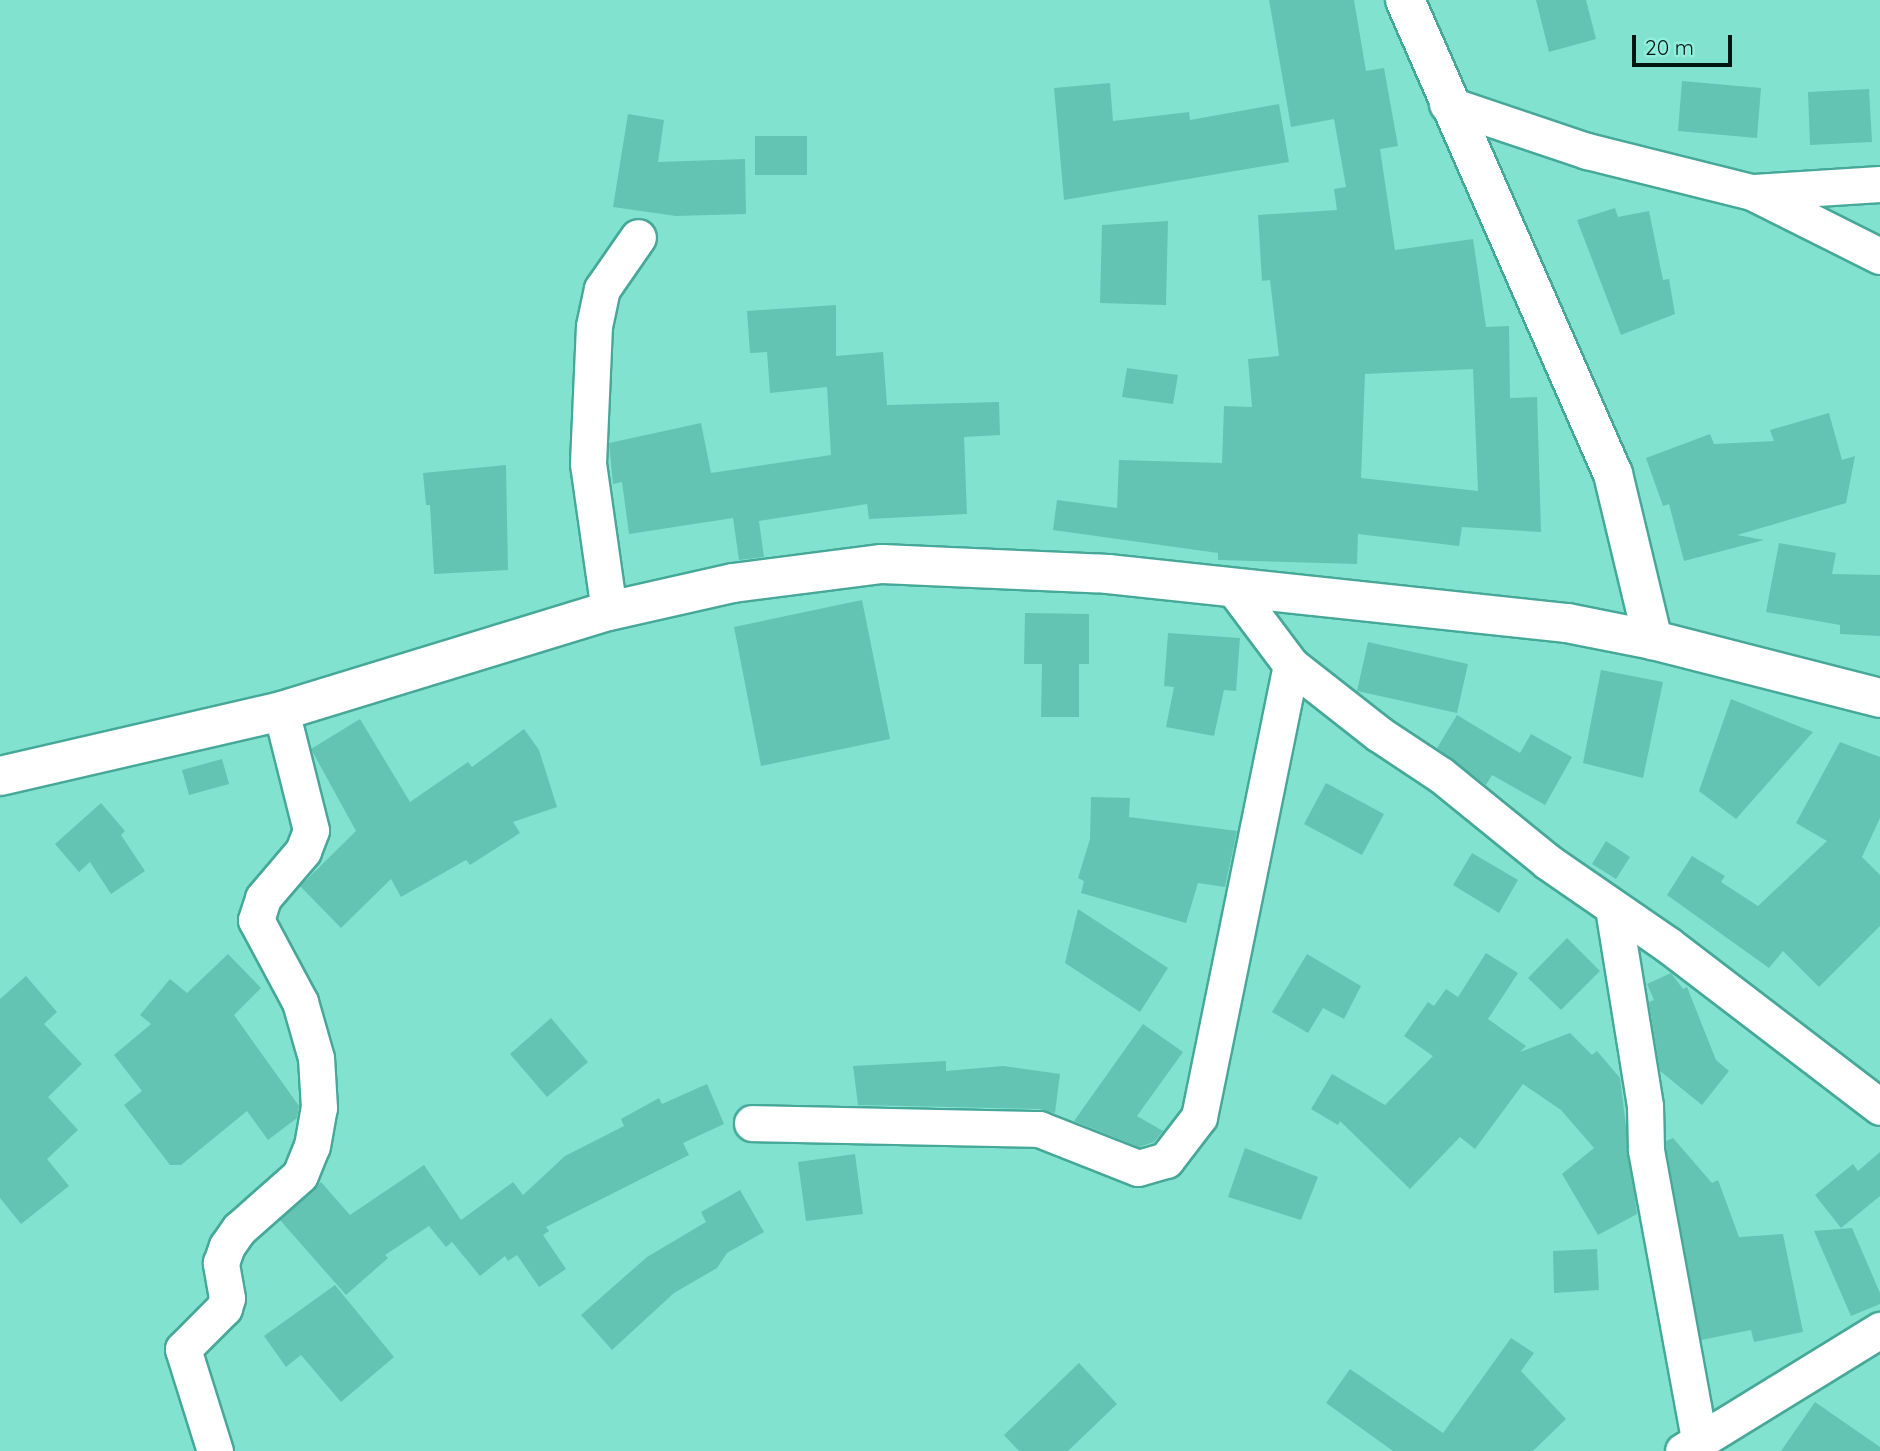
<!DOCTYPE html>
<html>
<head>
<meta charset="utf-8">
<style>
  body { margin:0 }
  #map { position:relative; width:1880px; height:1451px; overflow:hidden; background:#82e2d0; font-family:Quicksand,sans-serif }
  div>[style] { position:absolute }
  .building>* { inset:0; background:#64c4b3 }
  .roads { filter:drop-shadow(2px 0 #46a898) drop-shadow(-2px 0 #46a898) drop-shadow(0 2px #46a898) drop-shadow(0 -2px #46a898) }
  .street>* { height:35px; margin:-17.5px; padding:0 17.5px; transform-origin:17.5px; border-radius:17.5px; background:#fff }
  .secondary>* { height:38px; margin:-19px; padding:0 19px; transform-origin:19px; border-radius:19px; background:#fff }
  span { translate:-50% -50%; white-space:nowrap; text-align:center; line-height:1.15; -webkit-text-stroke:5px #90efdd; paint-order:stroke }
  .scale { position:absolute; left:1632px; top:35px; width:100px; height:32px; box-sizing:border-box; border:4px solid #001611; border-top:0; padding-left:9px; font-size:21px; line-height:24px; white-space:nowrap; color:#001611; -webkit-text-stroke:5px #90efdd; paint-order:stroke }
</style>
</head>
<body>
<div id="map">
  <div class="building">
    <i style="clip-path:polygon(evenodd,1269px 0,1354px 0,1366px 71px,1384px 68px,1398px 146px,1380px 149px,1395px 250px,1473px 239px,1486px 327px,1509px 326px,1510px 398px,1537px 397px,1541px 532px,1462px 527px,1459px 546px,1358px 534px,1357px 564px,1218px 560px,1218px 553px,1053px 530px,1057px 500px,1117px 508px,1119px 460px,1222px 463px,1224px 406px,1252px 407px,1248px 359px,1279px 356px,1270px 280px,1262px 281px,1258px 215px,1337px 210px,1334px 189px,1346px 187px,1334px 119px,1291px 127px,1269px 0,1473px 369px,1478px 491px,1361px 478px,1365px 374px,1473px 369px)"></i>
    <i style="clip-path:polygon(1536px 0,1586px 0,1596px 39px,1549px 52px)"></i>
    <i style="clip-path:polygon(1682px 81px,1761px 88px,1757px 138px,1678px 131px)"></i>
    <i style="clip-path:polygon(1110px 83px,1113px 121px,1189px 112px,1190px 120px,1279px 104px,1289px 162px,1064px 200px,1054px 88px)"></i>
    <i style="clip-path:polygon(1869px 89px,1872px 142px,1810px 145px,1808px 92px)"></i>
    <i style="clip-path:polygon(628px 114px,664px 120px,658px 162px,745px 159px,746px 214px,676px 216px,613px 207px)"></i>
    <i style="clip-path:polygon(755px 136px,807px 136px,807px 175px,755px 175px)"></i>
    <i style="clip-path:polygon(1615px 208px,1618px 217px,1649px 211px,1663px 280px,1669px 279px,1675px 314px,1621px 335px,1577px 220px)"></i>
    <i style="clip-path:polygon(1168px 221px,1166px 305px,1100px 303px,1102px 225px)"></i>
    <i style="clip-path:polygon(836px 305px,836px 356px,883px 352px,887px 405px,999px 402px,1000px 435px,964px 437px,967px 514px,869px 519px,867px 504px,759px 521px,764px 557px,739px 560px,733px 518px,629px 534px,622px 482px,613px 484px,609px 443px,701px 423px,711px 473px,831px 455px,827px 387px,770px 393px,767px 352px,750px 353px,747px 311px)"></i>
    <i style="clip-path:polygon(1127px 368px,1178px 375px,1173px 404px,1122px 397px)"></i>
    <i style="clip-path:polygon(1829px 413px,1842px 460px,1855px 456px,1846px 503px,1737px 535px,1764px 540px,1684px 561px,1669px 504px,1663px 506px,1646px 458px,1710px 434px,1714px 444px,1774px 441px,1770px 430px)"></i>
    <i style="clip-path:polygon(506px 465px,508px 570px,434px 574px,430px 505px,426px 505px,423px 473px)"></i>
    <i style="clip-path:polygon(1779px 543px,1836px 553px,1832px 574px,1880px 575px,1880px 636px,1840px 634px,1840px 625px,1766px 612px)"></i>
    <i style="clip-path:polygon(862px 600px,890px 739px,761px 766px,734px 627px)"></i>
    <i style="clip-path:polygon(1025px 613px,1089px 614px,1089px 664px,1079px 664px,1079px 717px,1041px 717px,1042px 664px,1024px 664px)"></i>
    <i style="clip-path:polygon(1168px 633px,1240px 638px,1236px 691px,1224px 690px,1214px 736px,1166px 727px,1174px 687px,1164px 686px)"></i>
    <i style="clip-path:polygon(1368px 642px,1468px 664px,1457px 713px,1357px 691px)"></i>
    <i style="clip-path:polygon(1601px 670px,1663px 682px,1643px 778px,1583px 763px)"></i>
    <i style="clip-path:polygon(1731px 699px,1813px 732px,1736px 819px,1699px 791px)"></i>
    <i style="clip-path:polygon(1457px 715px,1520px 753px,1531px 734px,1572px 757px,1545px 805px,1492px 775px,1486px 785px,1437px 748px)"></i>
    <i style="clip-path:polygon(360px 719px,410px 802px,468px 762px,472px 767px,524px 729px,539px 750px,557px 807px,513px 822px,520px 833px,470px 865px,466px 860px,401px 897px,391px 879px,341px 928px,300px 886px,356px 831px,311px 749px)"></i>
    <i style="clip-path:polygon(1840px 742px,1880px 757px,1880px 818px,1862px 857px,1880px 875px,1880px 926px,1819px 987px,1783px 951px,1769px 968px,1667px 895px,1692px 856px,1725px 876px,1721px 882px,1758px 906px,1827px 841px,1796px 823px)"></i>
    <i style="clip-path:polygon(222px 759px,229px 784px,189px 795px,182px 770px)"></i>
    <i style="clip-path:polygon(1326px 783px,1384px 814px,1362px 855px,1304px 824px)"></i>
    <i style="clip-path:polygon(1091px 797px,1130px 798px,1129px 817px,1237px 831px,1225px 887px,1198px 883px,1186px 923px,1081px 893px,1084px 881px,1078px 878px,1090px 839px)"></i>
    <i style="clip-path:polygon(101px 803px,125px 831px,121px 835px,145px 871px,111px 894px,90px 862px,79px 872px,55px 844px)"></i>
    <i style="clip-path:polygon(1606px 841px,1630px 857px,1616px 879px,1592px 864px)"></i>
    <i style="clip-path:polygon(1472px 853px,1518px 880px,1499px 913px,1453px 885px)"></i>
    <i style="clip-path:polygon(1078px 909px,1168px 968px,1140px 1012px,1065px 963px)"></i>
    <i style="clip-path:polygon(1567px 938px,1600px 971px,1561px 1010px,1528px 978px)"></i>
    <i style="clip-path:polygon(1486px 953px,1518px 973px,1488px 1019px,1526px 1046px,1520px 1052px,1570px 1033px,1592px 1055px,1597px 1051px,1620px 1078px,1637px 1214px,1598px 1235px,1562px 1174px,1594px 1148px,1561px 1110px,1523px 1084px,1475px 1149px,1460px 1137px,1410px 1189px,1340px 1121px,1338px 1125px,1311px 1109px,1332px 1074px,1385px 1105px,1433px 1056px,1404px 1036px,1428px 1002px,1434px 1006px,1446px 989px,1458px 997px)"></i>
    <i style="clip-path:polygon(228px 954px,261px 988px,234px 1015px,299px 1106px,297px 1118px,268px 1140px,247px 1111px,181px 1165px,170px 1165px,124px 1105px,142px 1091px,114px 1055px,151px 1024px,140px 1015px,170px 979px,187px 993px)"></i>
    <i style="clip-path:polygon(1307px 954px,1361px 986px,1344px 1019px,1323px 1008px,1308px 1033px,1272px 1012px)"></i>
    <i style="clip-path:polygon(1671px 973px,1683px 989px,1687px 987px,1716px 1060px,1729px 1071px,1702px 1105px,1660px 1071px,1649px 1002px,1654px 1000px,1647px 984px)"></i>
    <i style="clip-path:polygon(26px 976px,57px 1012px,44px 1024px,82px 1064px,48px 1097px,78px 1130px,47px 1159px,69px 1186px,21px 1224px,0 1198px,0 999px)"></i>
    <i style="clip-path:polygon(551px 1018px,588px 1062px,547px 1097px,510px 1054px)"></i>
    <i style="clip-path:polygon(1143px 1024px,1183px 1052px,1137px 1116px,1163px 1131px,1154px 1142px,1139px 1147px,1074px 1121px)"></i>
    <i style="clip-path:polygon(946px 1061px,946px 1071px,1003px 1066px,1060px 1074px,1055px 1113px,1039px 1109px,858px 1105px,853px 1066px)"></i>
    <i style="clip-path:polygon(707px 1084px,724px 1124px,683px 1143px,689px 1155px,546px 1227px,549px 1231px,543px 1235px,566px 1269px,539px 1287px,517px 1255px,508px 1261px,505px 1256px,480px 1276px,452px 1242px,446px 1247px,429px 1226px,385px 1255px,388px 1258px,346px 1295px,280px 1220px,321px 1182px,350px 1215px,424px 1165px,461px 1220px,513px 1182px,523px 1195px,565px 1156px,624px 1126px,621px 1119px,659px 1098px,662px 1104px)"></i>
    <i style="clip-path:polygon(1673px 1138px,1712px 1183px,1718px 1180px,1739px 1237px,1783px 1234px,1803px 1332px,1754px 1342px,1751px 1330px,1701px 1340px,1666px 1148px,1666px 1141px)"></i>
    <i style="clip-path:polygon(1245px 1148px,1318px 1177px,1301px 1220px,1228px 1197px)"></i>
    <i style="clip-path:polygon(1880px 1152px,1880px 1196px,1841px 1228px,1815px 1195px,1853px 1164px,1858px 1171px)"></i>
    <i style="clip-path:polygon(855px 1154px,863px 1214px,806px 1221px,798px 1162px)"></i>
    <i style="clip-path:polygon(740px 1190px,764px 1232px,727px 1253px,717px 1268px,674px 1293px,612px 1350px,581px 1315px,647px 1257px,706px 1222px,701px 1212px)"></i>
    <i style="clip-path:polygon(1852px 1228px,1880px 1293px,1880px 1304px,1851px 1316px,1814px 1231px)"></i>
    <i style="clip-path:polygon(1597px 1249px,1599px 1290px,1554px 1293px,1553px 1251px)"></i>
    <i style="clip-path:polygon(335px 1285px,394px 1357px,341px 1402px,301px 1355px,286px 1367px,264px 1336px)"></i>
    <i style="clip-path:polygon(1511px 1338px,1534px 1353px,1521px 1371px,1566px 1419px,1533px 1451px,1393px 1451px,1326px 1403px,1350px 1369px,1443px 1433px)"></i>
    <i style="clip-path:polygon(1079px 1363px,1117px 1404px,1068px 1451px,1019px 1451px,1004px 1435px)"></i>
    <i style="clip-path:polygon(1815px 1402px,1880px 1447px,1880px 1451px,1781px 1451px)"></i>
  </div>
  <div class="roads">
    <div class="street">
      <i style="left:1447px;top:104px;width:148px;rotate:18.6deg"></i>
      <i style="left:1587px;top:151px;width:170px;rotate:14deg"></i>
      <i style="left:1752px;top:192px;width:143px;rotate:26.6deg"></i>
      <i style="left:1754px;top:192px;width:126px;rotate:-3.6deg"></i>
      <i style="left:1234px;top:589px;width:95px;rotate:53.1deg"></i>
      <i style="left:1291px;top:665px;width:112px;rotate:38.1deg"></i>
      <i style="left:1379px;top:734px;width:74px;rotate:33.5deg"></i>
      <i style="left:1441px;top:775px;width:138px;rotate:39.1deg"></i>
      <i style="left:1548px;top:862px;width:145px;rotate:34.6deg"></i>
      <i style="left:1667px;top:944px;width:268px;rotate:37.4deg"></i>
      <i style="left:609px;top:611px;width:149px;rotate:-98.1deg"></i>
      <i style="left:588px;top:463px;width:137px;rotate:-87.5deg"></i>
      <i style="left:594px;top:326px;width:38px;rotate:-78deg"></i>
      <i style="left:602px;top:289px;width:63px;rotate:-55.3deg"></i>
      <i style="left:1613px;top:908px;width:201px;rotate:80.8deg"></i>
      <i style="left:1645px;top:1106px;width:44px;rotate:88.7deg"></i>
      <i style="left:1646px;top:1150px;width:295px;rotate:79.6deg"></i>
      <i style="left:752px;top:1123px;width:287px;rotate:1.2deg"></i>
      <i style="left:1039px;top:1129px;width:106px;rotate:21.5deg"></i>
      <i style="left:1138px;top:1168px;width:29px;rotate:-16deg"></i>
      <i style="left:1166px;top:1160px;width:54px;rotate:-52.5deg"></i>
      <i style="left:1199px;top:1117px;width:461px;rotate:-78.5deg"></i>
      <i style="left:215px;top:1451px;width:107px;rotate:-107.4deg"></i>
      <i style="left:183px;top:1349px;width:58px;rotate:-45deg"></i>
      <i style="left:224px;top:1308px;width:10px;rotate:-73deg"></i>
      <i style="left:227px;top:1298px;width:36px;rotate:-100deg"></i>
      <i style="left:221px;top:1263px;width:18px;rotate:-71deg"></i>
      <i style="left:227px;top:1246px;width:21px;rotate:-55deg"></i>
      <i style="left:239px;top:1229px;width:81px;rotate:-41.5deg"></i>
      <i style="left:300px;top:1175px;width:31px;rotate:-68deg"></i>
      <i style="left:312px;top:1146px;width:39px;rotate:-80deg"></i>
      <i style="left:319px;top:1108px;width:50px;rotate:-93.4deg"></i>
      <i style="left:316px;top:1058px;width:58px;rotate:-105.9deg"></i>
      <i style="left:300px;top:1002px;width:93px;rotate:-118.2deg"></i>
      <i style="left:256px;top:920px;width:23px;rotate:-72deg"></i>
      <i style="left:263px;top:898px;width:62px;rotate:-49.6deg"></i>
      <i style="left:303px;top:851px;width:22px;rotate:-69deg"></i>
      <i style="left:311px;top:830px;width:123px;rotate:-104.1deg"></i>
      <i style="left:1683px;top:1451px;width:231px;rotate:-31.6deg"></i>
    </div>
    <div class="secondary">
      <i style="left:1405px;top:0;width:518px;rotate:66.31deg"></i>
      <i style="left:1613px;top:474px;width:171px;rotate:76.5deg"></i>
      <i style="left:0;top:776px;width:288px;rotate:-13deg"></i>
      <i style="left:281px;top:711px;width:343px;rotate:-17deg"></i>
      <i style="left:609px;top:611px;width:127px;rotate:-12.7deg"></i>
      <i style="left:733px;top:583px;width:150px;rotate:-7.3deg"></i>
      <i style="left:882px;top:564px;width:226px;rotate:2.5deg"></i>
      <i style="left:1108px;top:574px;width:462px;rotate:6.1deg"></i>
      <i style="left:1567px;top:623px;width:88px;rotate:11.2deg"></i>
      <i style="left:1653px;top:640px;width:234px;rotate:14.3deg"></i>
    </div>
  </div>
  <div class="scale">20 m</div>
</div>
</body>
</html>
